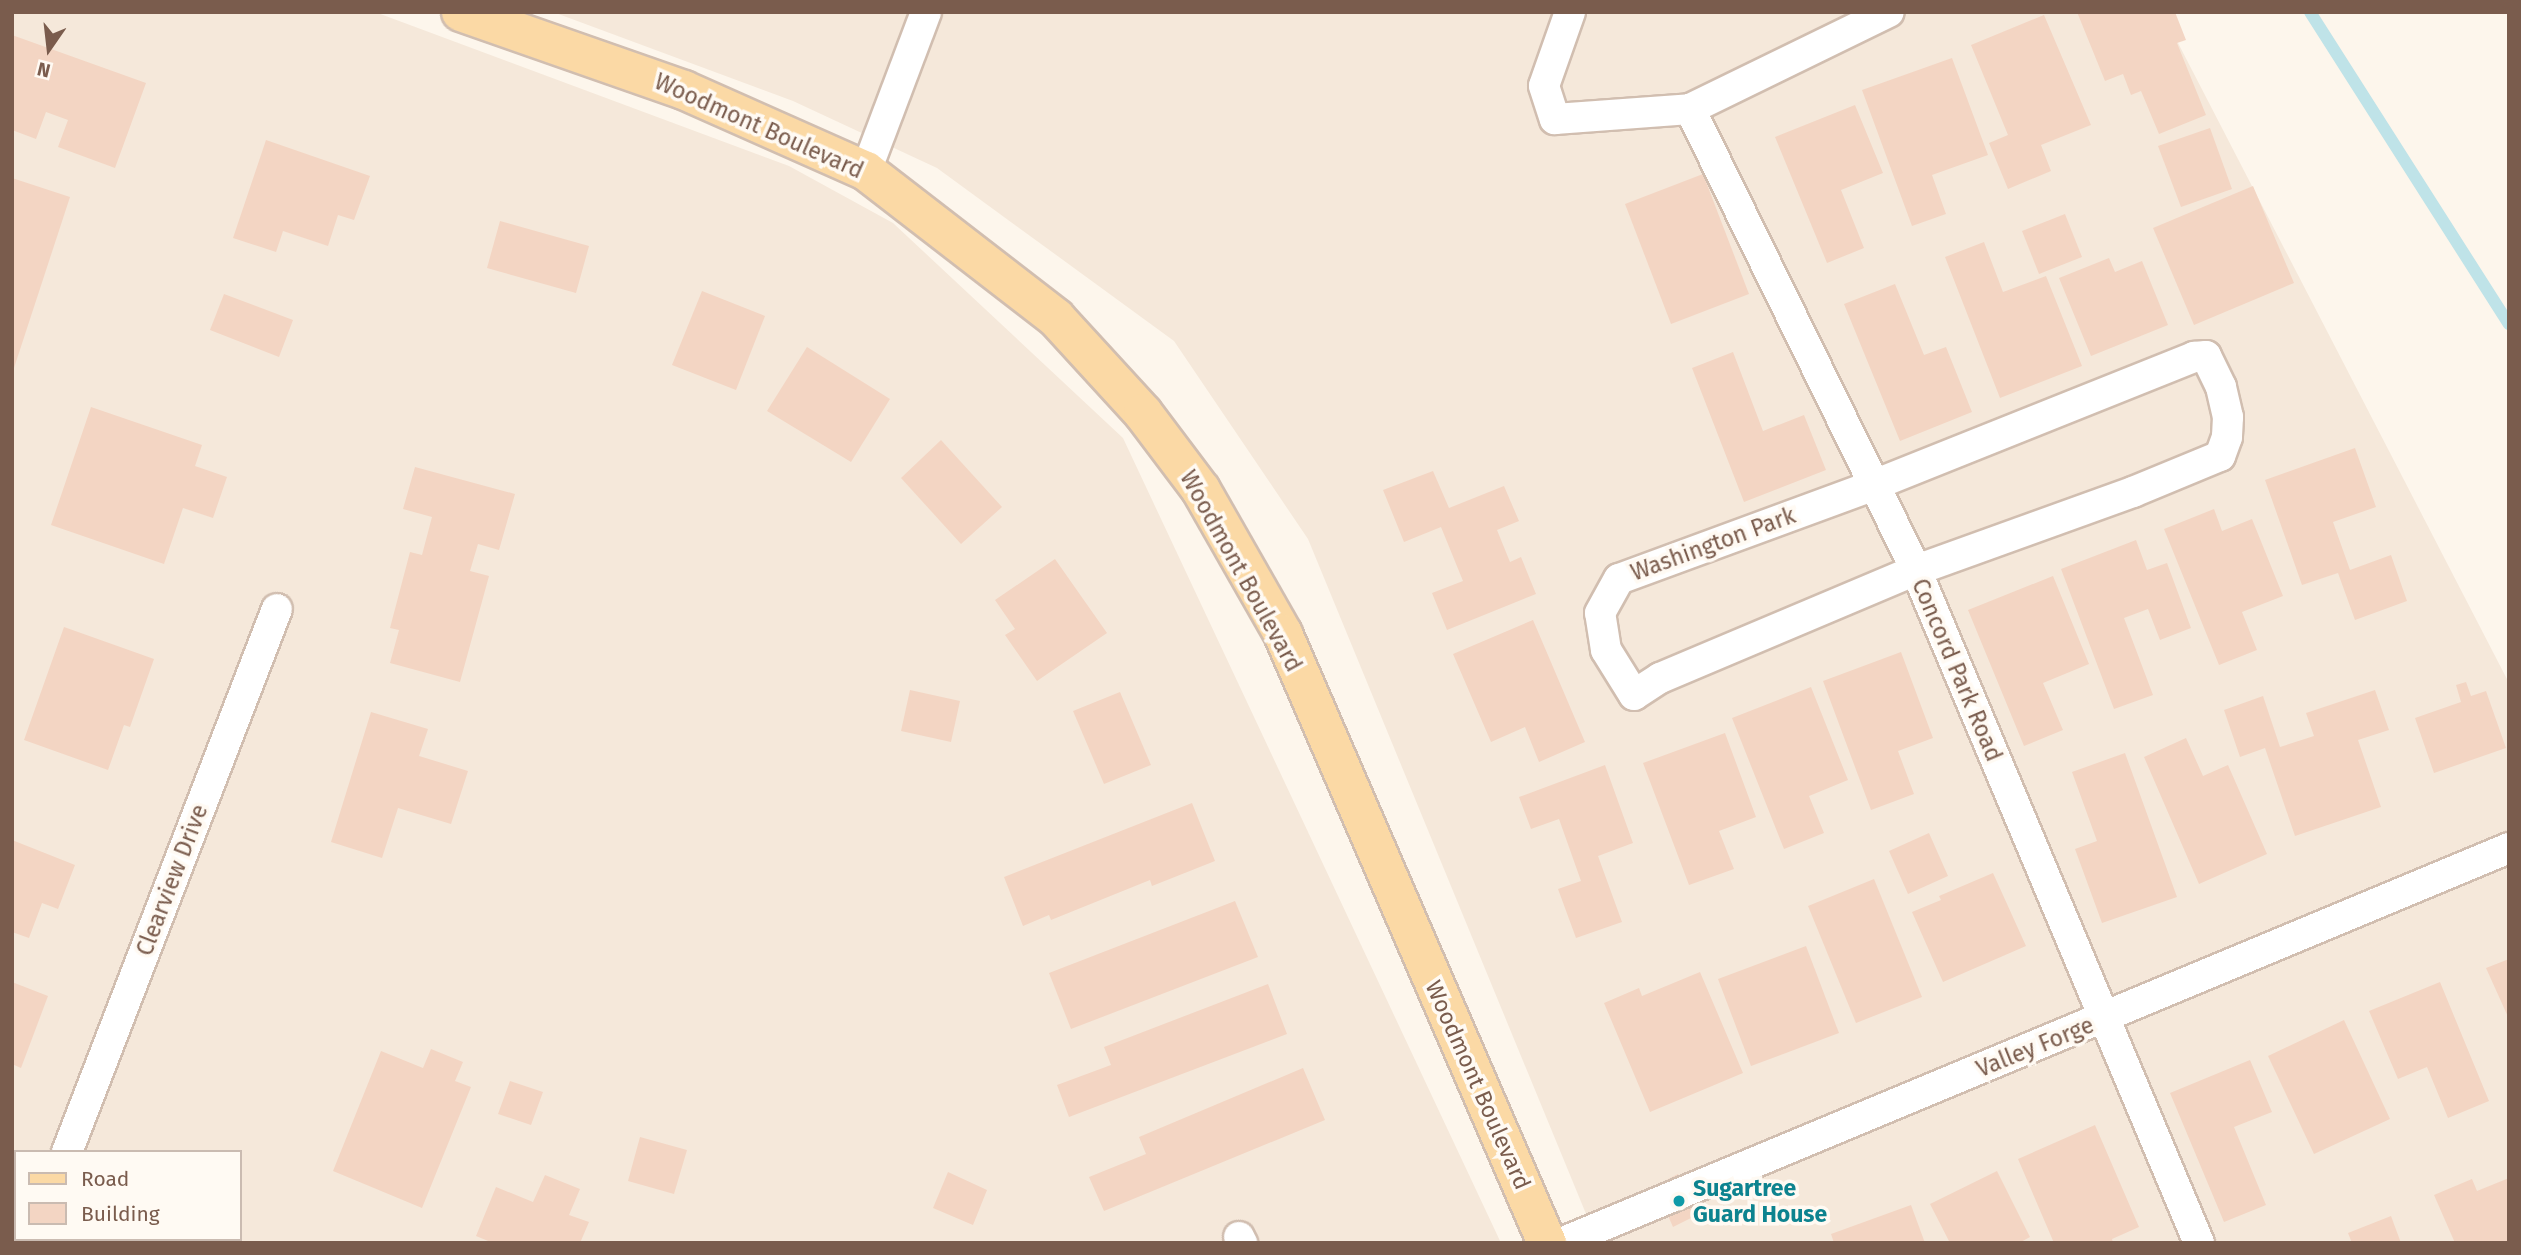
<!DOCTYPE html>
<html>
<head>
<meta charset="utf-8">
<style>
  body { margin:0 }
  #map { position:relative; width:2521px; height:1255px; overflow:hidden; background:#fdf6ec; font-family:"Fira Sans",sans-serif }
  div>[style] { position:absolute }
  .residential>* { inset:0; background:#f5e8da }
  .stream>* { height:12px; margin:-6px; padding:0 6px; transform-origin:6px; border-radius:6px; background:#bfe3e8 }
  .building>* { inset:0; background:#f3d5c3 }
  .roads { filter:drop-shadow(2px 0 #d1beb0) drop-shadow(-2px 0 #d1beb0) drop-shadow(0 2px #d1beb0) drop-shadow(0 -2px #d1beb0) }
  .minor>* { height:30px; margin:-15px; padding:0 15px; transform-origin:15px; border-radius:15px; background:#fff }
  .primary>* { height:38px; margin:-19px; padding:0 19px; transform-origin:19px; border-radius:19px; background:#fbd9a5 }
  .dots>* { width:19px; height:19px; translate:-50% -50%; box-sizing:border-box; border:4px solid #fffaf3; border-radius:50% }
  span { translate:-50% -50%; white-space:nowrap; text-align:center; line-height:1.15; -webkit-text-stroke:7px #fffaf3; paint-order:stroke }
  .street-label { font-size:23px; color:#7a5c4d }
  .culture-label { font-size:23px; color:#0d838f; font-weight:700 }
  .left { translate:0 -50%; text-align:left }
  .frame { position:absolute; inset:0; border:14px solid #7a5c4d; pointer-events:none }
  .legend { position:absolute; left:14px; top:1150px; width:228px; height:91px; box-sizing:border-box; background:#fffaf3; border:2px solid #cabbb1; margin:0; padding:9px 12px; list-style:none; font-size:21px; color:#7a5c4d }
  .legend li { display:flex; align-items:center; gap:14px; height:35px }
  .legend b { width:35px; border:2px solid #cabbb1 }
  .north { position:absolute; left:14px; top:14px; width:70px; height:70px; -webkit-text-stroke:5px #fffaf3; paint-order:stroke; rotate:194deg; font-size:19px; font-weight:700; line-height:28px; text-align:center; color:#7a5c4d }
  .north::after { content:''; display:block; margin:auto; width:24px; height:32px; background:#7a5c4d; clip-path:polygon(50% 0,100% 100%,50% 72%,0 100%) }
</style>
</head>
<body>
<div id="map">
  <div class="residential">
    <i style="clip-path:polygon(12px 12px,375px 12px,789px 166px,893px 223px,1123px 438px,1501px 1243px,52px 1243px,42px 1239px,240px 1239px,240px 1152px,16px 1152px,16px 1229px,12px 1228px)"></i>
    <i style="clip-path:polygon(553px 12px,2162px 12px,2509px 683px,2509px 1243px,1598px 1243px,1308px 539px,1174px 341px,937px 168px,793px 101px)"></i>
  </div>
  <div class="stream">
    <i style="left:2310px;top:12px;width:370px;rotate:57.5deg"></i>
  </div>
  <div class="building">
    <i style="clip-path:polygon(2077px 12px,2175px 12px,2186px 40px,2177px 43px,2206px 115px,2159px 134px,2141px 91px,2131px 95px,2123px 74px,2105px 81px)"></i>
    <i style="clip-path:polygon(2044px 15px,2091px 125px,2041px 145px,2051px 171px,2008px 189px,1989px 143px,2008px 135px,1971px 45px)"></i>
    <i style="clip-path:polygon(12px 35px,146px 83px,115px 168px,58px 147px,68px 120px,46px 112px,36px 139px,12px 130px)"></i>
    <i style="clip-path:polygon(1952px 58px,1988px 155px,1932px 175px,1946px 214px,1912px 226px,1862px 90px)"></i>
    <i style="clip-path:polygon(1855px 105px,1883px 173px,1841px 190px,1864px 248px,1827px 263px,1775px 137px)"></i>
    <i style="clip-path:polygon(2210px 128px,2232px 189px,2181px 207px,2158px 146px)"></i>
    <i style="clip-path:polygon(266px 140px,370px 176px,354px 220px,338px 215px,328px 246px,283px 231px,276px 252px,233px 238px)"></i>
    <i style="clip-path:polygon(1703px 174px,1749px 294px,1671px 324px,1625px 204px)"></i>
    <i style="clip-path:polygon(12px 178px,70px 197px,13px 371px,12px 371px)"></i>
    <i style="clip-path:polygon(2253px 186px,2294px 283px,2194px 325px,2153px 228px)"></i>
    <i style="clip-path:polygon(2065px 214px,2082px 257px,2039px 274px,2022px 231px)"></i>
    <i style="clip-path:polygon(500px 221px,589px 246px,576px 293px,487px 268px)"></i>
    <i style="clip-path:polygon(1984px 242px,2003px 292px,2046px 276px,2082px 366px,2000px 398px,1945px 257px)"></i>
    <i style="clip-path:polygon(2109px 258px,2115px 272px,2142px 261px,2168px 325px,2091px 356px,2059px 278px)"></i>
    <i style="clip-path:polygon(1895px 284px,1924px 355px,1946px 347px,1972px 412px,1900px 441px,1844px 304px)"></i>
    <i style="clip-path:polygon(702px 291px,765px 316px,736px 390px,672px 365px)"></i>
    <i style="clip-path:polygon(224px 294px,293px 320px,279px 357px,210px 330px)"></i>
    <i style="clip-path:polygon(807px 347px,890px 399px,851px 462px,767px 411px)"></i>
    <i style="clip-path:polygon(1733px 352px,1763px 431px,1804px 415px,1826px 470px,1744px 502px,1692px 368px)"></i>
    <i style="clip-path:polygon(91px 407px,202px 445px,195px 466px,227px 477px,213px 518px,183px 508px,164px 564px,51px 525px)"></i>
    <i style="clip-path:polygon(941px 440px,1002px 507px,961px 544px,901px 478px)"></i>
    <i style="clip-path:polygon(2355px 448px,2376px 507px,2333px 522px,2350px 570px,2391px 555px,2407px 601px,2355px 620px,2338px 573px,2302px 585px,2265px 480px)"></i>
    <i style="clip-path:polygon(415px 467px,515px 494px,499px 550px,478px 544px,470px 571px,489px 576px,460px 682px,390px 663px,399px 630px,390px 628px,410px 552px,422px 555px,432px 517px,403px 509px)"></i>
    <i style="clip-path:polygon(1433px 471px,1449px 508px,1504px 486px,1519px 521px,1497px 530px,1510px 562px,1521px 557px,1536px 594px,1447px 630px,1432px 593px,1463px 581px,1441px 527px,1404px 542px,1383px 490px)"></i>
    <i style="clip-path:polygon(2214px 509px,2222px 531px,2252px 519px,2283px 596px,2242px 612px,2257px 650px,2219px 665px,2164px 529px)"></i>
    <i style="clip-path:polygon(2136px 540px,2147px 570px,2167px 563px,2191px 628px,2160px 640px,2148px 609px,2124px 618px,2153px 695px,2114px 709px,2061px 569px)"></i>
    <i style="clip-path:polygon(1055px 559px,1107px 633px,1037px 681px,1005px 635px,1015px 629px,995px 600px)"></i>
    <i style="clip-path:polygon(2053px 576px,2089px 664px,2043px 683px,2063px 730px,2024px 746px,1968px 610px)"></i>
    <i style="clip-path:polygon(1533px 620px,1585px 742px,1539px 762px,1525px 727px,1491px 742px,1453px 654px)"></i>
    <i style="clip-path:polygon(64px 627px,154px 659px,130px 727px,124px 725px,108px 770px,24px 740px)"></i>
    <i style="clip-path:polygon(1901px 652px,1933px 738px,1898px 751px,1914px 794px,1871px 810px,1823px 681px)"></i>
    <i style="clip-path:polygon(2466px 682px,2471px 696px,2486px 691px,2506px 748px,2434px 773px,2415px 718px,2461px 702px,2456px 685px)"></i>
    <i style="clip-path:polygon(1811px 687px,1848px 780px,1809px 796px,1824px 833px,1784px 849px,1732px 718px)"></i>
    <i style="clip-path:polygon(910px 690px,960px 701px,951px 742px,901px 731px)"></i>
    <i style="clip-path:polygon(2375px 690px,2389px 730px,2358px 740px,2381px 807px,2295px 836px,2265px 748px,2240px 757px,2224px 710px,2263px 696px,2280px 747px,2314px 736px,2306px 713px)"></i>
    <i style="clip-path:polygon(1120px 692px,1151px 765px,1104px 784px,1073px 711px)"></i>
    <i style="clip-path:polygon(371px 712px,428px 729px,419px 756px,468px 771px,451px 824px,398px 808px,382px 858px,331px 842px)"></i>
    <i style="clip-path:polygon(1725px 733px,1756px 817px,1719px 831px,1734px 869px,1689px 885px,1643px 763px)"></i>
    <i style="clip-path:polygon(2186px 738px,2203px 776px,2228px 765px,2267px 854px,2199px 884px,2144px 757px)"></i>
    <i style="clip-path:polygon(2125px 753px,2177px 897px,2102px 923px,2075px 849px,2097px 841px,2072px 772px)"></i>
    <i style="clip-path:polygon(1605px 765px,1633px 843px,1598px 856px,1622px 922px,1576px 938px,1558px 889px,1581px 881px,1559px 819px,1531px 829px,1519px 797px)"></i>
    <i style="clip-path:polygon(1192px 803px,1215px 861px,1152px 886px,1150px 880px,1051px 920px,1049px 915px,1023px 926px,1004px 877px)"></i>
    <i style="clip-path:polygon(1929px 833px,1948px 876px,1908px 894px,1889px 851px)"></i>
    <i style="clip-path:polygon(12px 840px,75px 865px,58px 909px,42px 903px,29px 938px,12px 932px)"></i>
    <i style="clip-path:polygon(1993px 873px,2026px 946px,1943px 982px,1912px 912px,1941px 900px,1939px 896px)"></i>
    <i style="clip-path:polygon(1874px 879px,1922px 997px,1856px 1023px,1808px 906px)"></i>
    <i style="clip-path:polygon(1235px 901px,1258px 957px,1071px 1029px,1049px 973px)"></i>
    <i style="clip-path:polygon(1806px 946px,1839px 1033px,1751px 1066px,1718px 979px)"></i>
    <i style="clip-path:polygon(2509px 959px,2509px 1019px,2486px 968px)"></i>
    <i style="clip-path:polygon(1700px 972px,1743px 1073px,1650px 1112px,1604px 1003px,1639px 988px,1642px 996px)"></i>
    <i style="clip-path:polygon(12px 982px,48px 996px,21px 1068px,12px 1064px)"></i>
    <i style="clip-path:polygon(2440px 982px,2489px 1101px,2448px 1118px,2427px 1067px,2398px 1079px,2369px 1011px)"></i>
    <i style="clip-path:polygon(1268px 984px,1287px 1034px,1069px 1117px,1057px 1085px,1111px 1065px,1104px 1047px)"></i>
    <i style="clip-path:polygon(2344px 1020px,2390px 1119px,2314px 1154px,2268px 1056px)"></i>
    <i style="clip-path:polygon(431px 1049px,463px 1062px,455px 1081px,471px 1087px,422px 1208px,333px 1171px,381px 1051px,423px 1068px)"></i>
    <i style="clip-path:polygon(2250px 1060px,2272px 1112px,2234px 1127px,2266px 1205px,2224px 1222px,2170px 1093px)"></i>
    <i style="clip-path:polygon(1303px 1068px,1325px 1120px,1104px 1211px,1089px 1177px,1146px 1154px,1139px 1137px)"></i>
    <i style="clip-path:polygon(510px 1081px,543px 1092px,531px 1125px,498px 1114px)"></i>
    <i style="clip-path:polygon(2095px 1125px,2139px 1227px,2112px 1239px,2113px 1243px,2054px 1243px,2018px 1159px)"></i>
    <i style="clip-path:polygon(640px 1137px,687px 1150px,674px 1194px,628px 1181px)"></i>
    <i style="clip-path:polygon(1997px 1171px,2030px 1237px,2019px 1243px,1950px 1243px,1930px 1204px)"></i>
    <i style="clip-path:polygon(948px 1172px,987px 1190px,973px 1225px,933px 1208px)"></i>
    <i style="clip-path:polygon(1678px 1174px,1697px 1215px,1673px 1227px,1655px 1186px)"></i>
    <i style="clip-path:polygon(545px 1175px,580px 1189px,569px 1215px,589px 1222px,580px 1243px,493px 1243px,476px 1236px,496px 1187px,533px 1202px)"></i>
    <i style="clip-path:polygon(2509px 1178px,2509px 1243px,2455px 1243px,2434px 1195px,2472px 1179px,2477px 1191px)"></i>
    <i style="clip-path:polygon(1911px 1205px,1925px 1243px,1834px 1243px,1831px 1234px)"></i>
    <i style="clip-path:polygon(2391px 1216px,2401px 1243px,2352px 1243px,2348px 1233px)"></i>
  </div>
  <div class="roads">
    <div class="minor">
      <i style="left:1570px;top:12px;width:78px;rotate:109.4deg"></i>
      <i style="left:1544px;top:86px;width:35px;rotate:72deg"></i>
      <i style="left:1555px;top:119px;width:135px;rotate:-4.2deg"></i>
      <i style="left:1690px;top:109px;width:221px;rotate:-26deg"></i>
      <i style="left:1690px;top:109px;width:513px;rotate:63.88deg"></i>
      <i style="left:1916px;top:570px;width:730px;rotate:67.19deg"></i>
      <i style="left:866px;top:171px;width:170px;rotate:-69.3deg"></i>
      <i style="left:2206px;top:356px;width:34px;rotate:64deg"></i>
      <i style="left:2221px;top:387px;width:31px;rotate:77deg"></i>
      <i style="left:2228px;top:417px;width:20px;rotate:93deg"></i>
      <i style="left:2227px;top:437px;width:20px;rotate:110deg"></i>
      <i style="left:2220px;top:456px;width:94px;rotate:157.5deg"></i>
      <i style="left:2133px;top:492px;width:231px;rotate:160.2deg"></i>
      <i style="left:1916px;top:570px;width:278px;rotate:157.1deg"></i>
      <i style="left:1660px;top:678px;width:31px;rotate:147deg"></i>
      <i style="left:1634px;top:695px;width:53px;rotate:-121.9deg"></i>
      <i style="left:1606px;top:650px;width:37px;rotate:-99deg"></i>
      <i style="left:1600px;top:613px;width:39px;rotate:-61deg"></i>
      <i style="left:1619px;top:579px;width:272px;rotate:-20.2deg"></i>
      <i style="left:1874px;top:485px;width:345px;rotate:-21.8deg"></i>
      <i style="left:2194px;top:357px;width:12px;rotate:-5deg"></i>
      <i style="left:67px;top:1152px;width:582px;rotate:-68.86deg"></i>
      <i style="left:1239px;top:1237px;width:7px;rotate:63deg"></i>
      <i style="left:31px;top:1243px;width:4px;rotate:-63deg"></i>
      <i style="left:1561px;top:1243px;width:1027px;rotate:-22.62deg"></i>
    </div>
    <div class="primary">
      <i style="left:461px;top:12px;width:236px;rotate:19.3deg"></i>
      <i style="left:684px;top:90px;width:199px;rotate:24deg"></i>
      <i style="left:866px;top:171px;width:240px;rotate:37.7deg"></i>
      <i style="left:1056px;top:318px;width:129px;rotate:47.5deg"></i>
      <i style="left:1143px;top:413px;width:96px;rotate:53deg"></i>
      <i style="left:1201px;top:490px;width:166px;rotate:60.3deg"></i>
      <i style="left:1283px;top:634px;width:664px;rotate:66.56deg"></i>
    </div>
  </div>
  <div class="dots">
    <i style="left:1679px;top:1201px;background:#0f9aa8"></i>
  </div>
  <div class="street-label">
    <span style="left:759px;top:126px;rotate:24deg">Woodmont Boulevard</span>
    <span style="left:1713px;top:544px;rotate:-20deg">Washington Park</span>
    <span style="left:1241px;top:571px;rotate:61deg">Woodmont Boulevard</span>
    <span style="left:1957px;top:670px;rotate:67deg">Concord Park Road</span>
    <span style="left:172px;top:880px;rotate:-69deg">Clearview Drive</span>
    <span style="left:2035px;top:1047px;rotate:-22deg">Valley Forge</span>
    <span style="left:1478px;top:1085px;rotate:66deg">Woodmont Boulevard</span>
  </div>
  <div class="culture-label">
    <span class="left" style="left:1693px;top:1201px">Sugartree<br>Guard House</span>
  </div>
  <div class="frame"></div>
  <ul class="legend">
  <li><b style="height:9px;background:#fbd9a5"></b>Road</li>
  <li><b style="height:19px;background:#f3d5c3"></b>Building</li>
  </ul>
  <div class="north">N</div>
</div>
</body>
</html>
